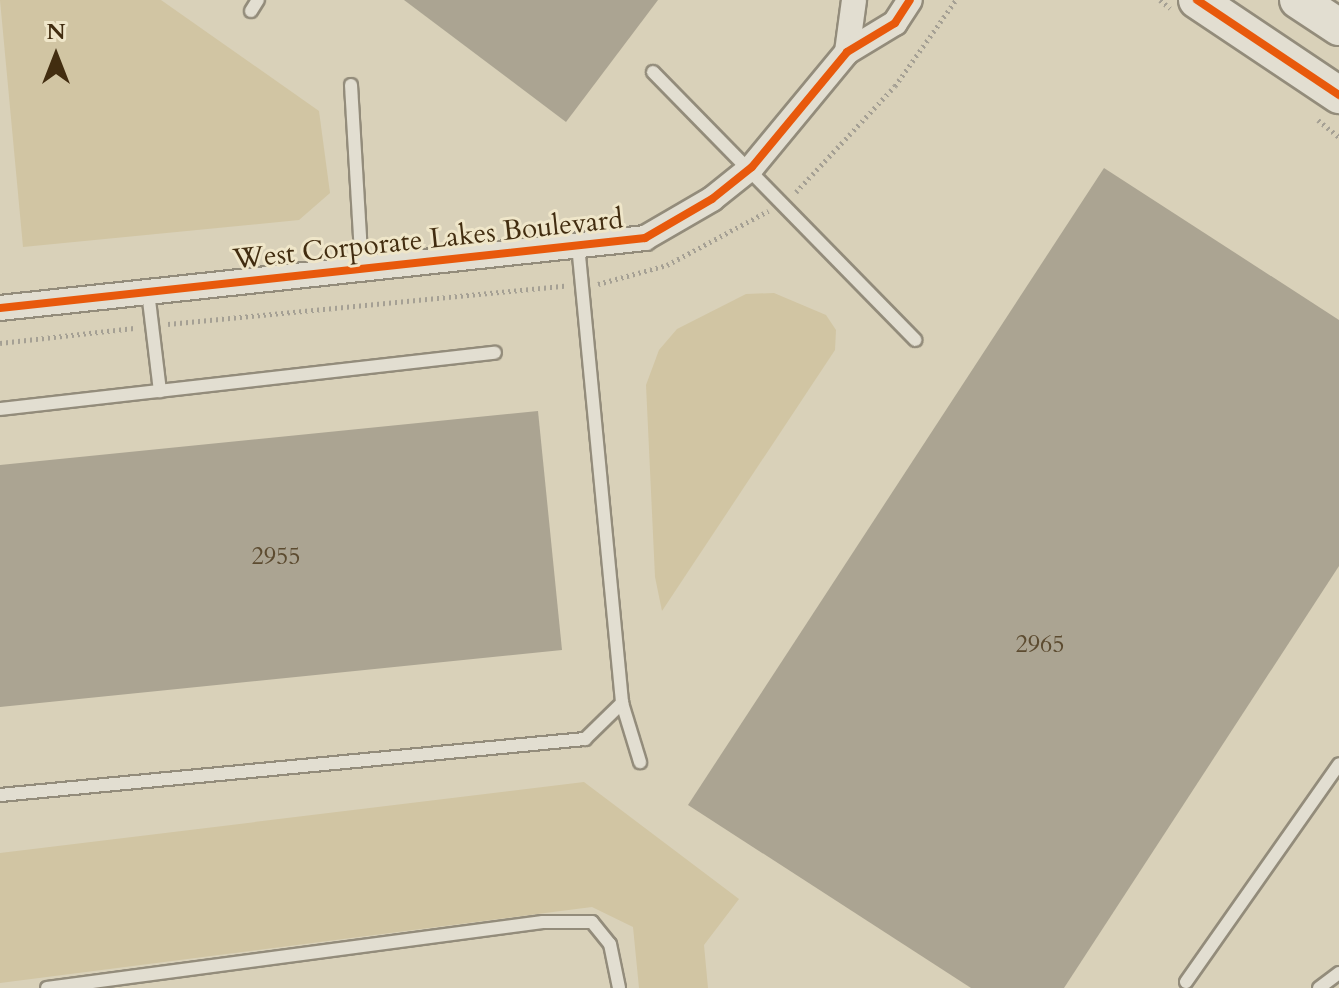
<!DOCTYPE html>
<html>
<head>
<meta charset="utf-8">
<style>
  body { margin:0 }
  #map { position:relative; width:1339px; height:988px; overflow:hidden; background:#d9d1b9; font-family:Cardo,serif }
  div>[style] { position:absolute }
  .green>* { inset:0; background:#d1c5a3 }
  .building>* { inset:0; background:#aba492 }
  .path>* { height:5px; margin-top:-2.5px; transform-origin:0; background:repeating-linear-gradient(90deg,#a5a094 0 2px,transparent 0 6px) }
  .roads { filter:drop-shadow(2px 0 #938c7b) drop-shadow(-2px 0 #938c7b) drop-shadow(0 2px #938c7b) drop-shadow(0 -2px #938c7b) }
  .lane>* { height:12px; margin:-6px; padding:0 6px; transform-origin:6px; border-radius:6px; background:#e2ded1 }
  .street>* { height:24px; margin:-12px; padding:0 12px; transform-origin:12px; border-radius:12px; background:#e2ded1 }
  .secondary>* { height:36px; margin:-18px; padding:0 18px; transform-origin:18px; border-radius:18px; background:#e2ded1 }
  .cycleway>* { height:8px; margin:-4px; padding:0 4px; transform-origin:4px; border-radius:4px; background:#e8590c }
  span { translate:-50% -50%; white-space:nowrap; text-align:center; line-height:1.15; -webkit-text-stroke:6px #efe6c9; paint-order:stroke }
  .number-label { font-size:24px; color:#5c4b30 }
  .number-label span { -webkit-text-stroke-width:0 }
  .street-label { font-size:28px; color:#422d10 }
  .north { position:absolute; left:16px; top:16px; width:80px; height:80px; -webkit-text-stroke:6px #efe6c9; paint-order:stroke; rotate:0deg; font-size:22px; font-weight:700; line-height:32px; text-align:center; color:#422d10 }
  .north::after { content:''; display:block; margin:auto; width:28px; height:36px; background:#422d10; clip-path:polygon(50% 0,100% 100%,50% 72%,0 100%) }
</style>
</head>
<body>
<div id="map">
  <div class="green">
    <i style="clip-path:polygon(0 0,161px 0,319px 111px,330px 193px,299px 220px,23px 247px)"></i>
    <i style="clip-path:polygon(774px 293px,826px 315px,836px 330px,835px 350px,662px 611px,655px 577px,646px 385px,659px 350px,677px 329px,746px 294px)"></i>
    <i style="clip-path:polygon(584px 782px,739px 899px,704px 945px,708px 988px,639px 988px,633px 927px,592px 907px,0 983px,0 853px)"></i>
  </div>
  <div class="building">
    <i style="clip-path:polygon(404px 0,658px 0,566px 122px)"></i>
    <i style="clip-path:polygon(1104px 168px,1339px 320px,1339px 566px,1064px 988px,971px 988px,688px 805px)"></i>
    <i style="clip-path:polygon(538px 411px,562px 650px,0 707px,0 465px)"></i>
  </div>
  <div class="path">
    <i style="left:1160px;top:0;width:13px;rotate:39deg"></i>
    <i style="left:1318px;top:120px;width:27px;rotate:39deg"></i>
    <i style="left:796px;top:192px;width:145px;rotate:-47deg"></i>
    <i style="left:895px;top:86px;width:105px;rotate:-54.7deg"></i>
    <i style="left:598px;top:284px;width:72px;rotate:-15.4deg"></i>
    <i style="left:667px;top:265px;width:115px;rotate:-28.1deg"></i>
    <i style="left:168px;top:324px;width:398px;rotate:-5.5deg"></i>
    <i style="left:0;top:343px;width:135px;rotate:-6.4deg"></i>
  </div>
  <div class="roads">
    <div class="lane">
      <i style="left:251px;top:11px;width:13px;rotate:-58deg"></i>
      <i style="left:653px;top:72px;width:375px;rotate:45.6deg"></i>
      <i style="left:351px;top:85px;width:184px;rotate:86.6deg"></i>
      <i style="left:578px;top:245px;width:460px;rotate:84.5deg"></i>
      <i style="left:622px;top:703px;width:62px;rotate:73deg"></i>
      <i style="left:148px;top:292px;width:100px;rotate:83.1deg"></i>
      <i style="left:0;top:409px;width:498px;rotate:-6.5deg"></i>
      <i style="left:0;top:795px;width:588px;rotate:-5.47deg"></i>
      <i style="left:585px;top:739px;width:52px;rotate:-44.2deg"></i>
      <i style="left:1186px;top:982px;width:266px;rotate:-54.9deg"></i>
      <i style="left:47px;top:988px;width:500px;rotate:-7.58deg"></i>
      <i style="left:543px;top:922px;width:49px"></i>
      <i style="left:592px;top:922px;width:28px;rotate:51deg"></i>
      <i style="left:610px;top:944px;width:45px;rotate:78.4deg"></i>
      <i style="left:1319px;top:988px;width:25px;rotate:-37deg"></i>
    </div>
    <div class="street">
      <i style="left:847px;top:52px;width:52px;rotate:-82.3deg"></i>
      <i style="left:0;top:308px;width:649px;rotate:-6.19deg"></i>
      <i style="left:645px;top:238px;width:78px;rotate:-30.2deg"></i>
      <i style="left:712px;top:199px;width:51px;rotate:-38.7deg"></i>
      <i style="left:752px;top:167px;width:149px;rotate:-50.4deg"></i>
      <i style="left:847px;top:52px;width:56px;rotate:-31.1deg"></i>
      <i style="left:895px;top:23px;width:27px;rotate:-57deg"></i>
    </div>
    <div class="secondary">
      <i style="left:1197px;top:0;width:171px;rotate:33.8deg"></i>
      <i style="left:1298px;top:0;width:49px;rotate:33.4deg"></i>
    </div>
  </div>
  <div class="cycleway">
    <i style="left:1197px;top:0;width:171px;rotate:33.8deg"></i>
    <i style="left:0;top:308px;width:649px;rotate:-6.19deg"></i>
    <i style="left:645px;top:238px;width:78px;rotate:-30.2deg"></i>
    <i style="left:712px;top:199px;width:51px;rotate:-38.7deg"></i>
    <i style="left:752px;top:167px;width:149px;rotate:-50.4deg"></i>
    <i style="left:847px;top:52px;width:56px;rotate:-31.1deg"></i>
    <i style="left:895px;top:23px;width:27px;rotate:-57deg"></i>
  </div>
  <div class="number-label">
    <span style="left:276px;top:557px">2955</span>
    <span style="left:1040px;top:645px">2965</span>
  </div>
  <div class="street-label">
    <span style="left:428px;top:239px;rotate:-6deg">West Corporate Lakes Boulevard</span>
  </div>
  <div class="north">N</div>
</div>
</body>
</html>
